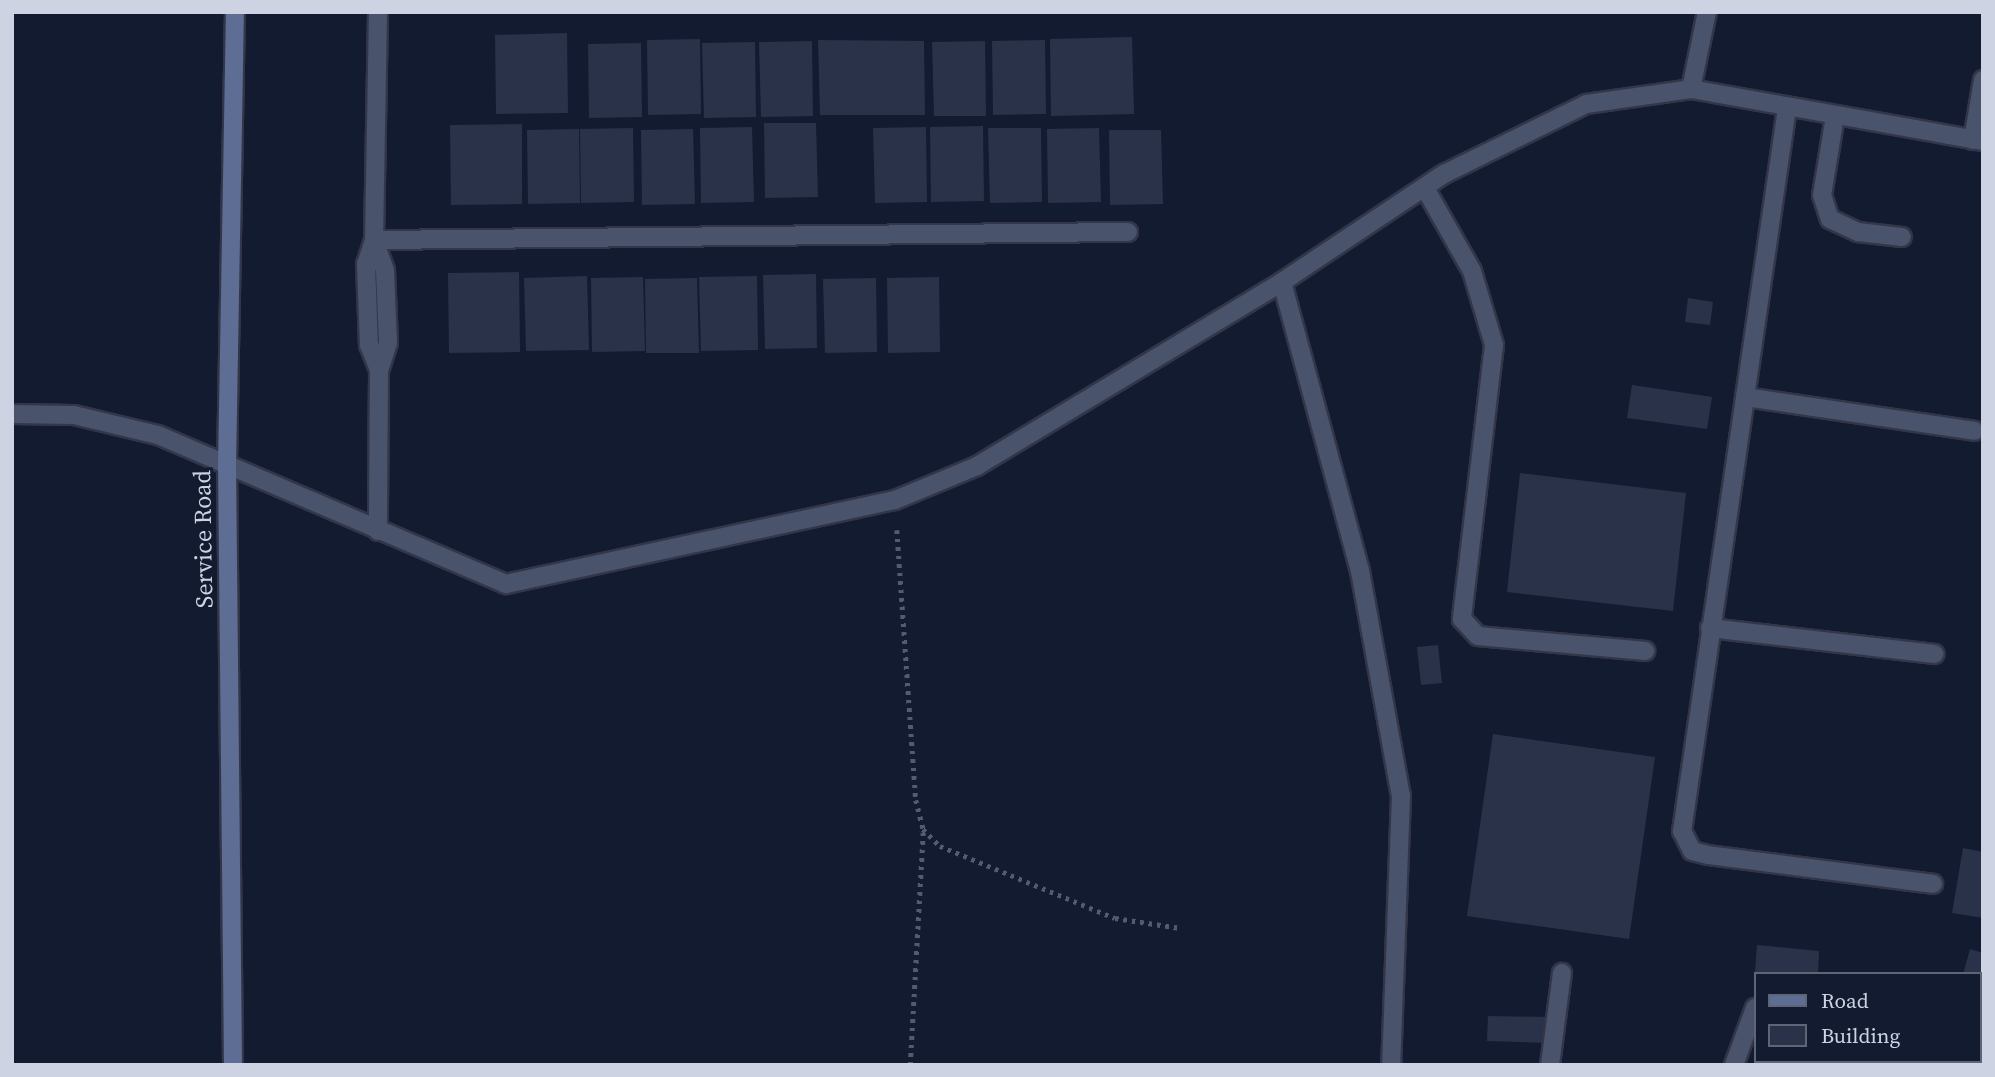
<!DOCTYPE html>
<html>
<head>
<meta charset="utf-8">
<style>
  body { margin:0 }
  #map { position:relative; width:1995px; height:1077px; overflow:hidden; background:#131b30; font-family:"Source Serif 4",serif }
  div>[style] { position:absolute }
  .building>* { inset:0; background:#293249 }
  .path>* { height:4.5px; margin-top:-2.25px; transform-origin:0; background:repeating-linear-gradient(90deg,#545b6e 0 3.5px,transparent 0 8.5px) }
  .roads { filter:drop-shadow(2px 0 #333648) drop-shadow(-2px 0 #333648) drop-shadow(0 2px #333648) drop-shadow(0 -2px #333648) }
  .service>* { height:18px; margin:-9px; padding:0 9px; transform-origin:9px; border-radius:9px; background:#49536b }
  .minor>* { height:18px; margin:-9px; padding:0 9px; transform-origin:9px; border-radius:9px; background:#49536b }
  .tertiary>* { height:18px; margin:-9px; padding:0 9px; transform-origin:9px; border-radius:9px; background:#49536b }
  .secondary>* { height:18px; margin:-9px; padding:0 9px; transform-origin:9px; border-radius:9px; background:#5e6d93 }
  span { translate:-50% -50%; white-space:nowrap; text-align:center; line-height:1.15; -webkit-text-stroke:6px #131b30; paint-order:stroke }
  .street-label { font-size:24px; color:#cdd3e2 }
  .frame { position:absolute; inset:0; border:14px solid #cdd3e2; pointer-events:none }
  .legend { position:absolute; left:1754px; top:972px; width:228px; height:91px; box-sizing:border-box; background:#131b30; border:2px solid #5d6577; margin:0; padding:9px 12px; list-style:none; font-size:21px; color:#cdd3e2 }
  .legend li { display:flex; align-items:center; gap:14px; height:35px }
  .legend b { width:35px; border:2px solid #5d6577 }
</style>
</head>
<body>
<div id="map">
  <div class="building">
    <i style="clip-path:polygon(567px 33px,568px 113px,496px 114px,495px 35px)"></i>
    <i style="clip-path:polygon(1132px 37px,1134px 114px,1051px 116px,1050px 39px)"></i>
    <i style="clip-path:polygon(700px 39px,701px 114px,648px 115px,647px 40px)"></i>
    <i style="clip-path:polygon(818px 40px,924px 41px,925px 115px,820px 115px)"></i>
    <i style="clip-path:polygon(1045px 40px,1046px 114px,993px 115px,992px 41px)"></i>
    <i style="clip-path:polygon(812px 41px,813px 116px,761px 117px,759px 42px)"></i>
    <i style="clip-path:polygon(985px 41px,986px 116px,934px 116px,932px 42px)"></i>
    <i style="clip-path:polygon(755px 42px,756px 117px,704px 118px,702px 43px)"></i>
    <i style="clip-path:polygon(641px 43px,642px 117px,589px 118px,588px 44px)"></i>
    <i style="clip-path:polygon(764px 123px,816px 123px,818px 197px,765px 198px)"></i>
    <i style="clip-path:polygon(522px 124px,522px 204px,451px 205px,450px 125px)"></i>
    <i style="clip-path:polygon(983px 126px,984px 201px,931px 202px,930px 127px)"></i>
    <i style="clip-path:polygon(752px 127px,754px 202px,701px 203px,700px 128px)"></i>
    <i style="clip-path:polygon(926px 127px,927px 202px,875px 203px,873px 128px)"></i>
    <i style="clip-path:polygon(633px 128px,634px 202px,581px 203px,580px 129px)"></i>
    <i style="clip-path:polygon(988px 128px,1041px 128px,1042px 202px,990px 203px)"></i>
    <i style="clip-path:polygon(1099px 128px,1101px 202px,1048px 203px,1047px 129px)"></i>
    <i style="clip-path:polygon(579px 129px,580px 203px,528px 204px,527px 130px)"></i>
    <i style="clip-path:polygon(693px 129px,695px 204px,642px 205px,641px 130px)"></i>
    <i style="clip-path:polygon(1109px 130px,1161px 130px,1163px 204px,1110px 205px)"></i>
    <i style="clip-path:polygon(519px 272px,520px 352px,449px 353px,448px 273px)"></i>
    <i style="clip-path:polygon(816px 274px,817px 348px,765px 349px,763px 275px)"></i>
    <i style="clip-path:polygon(587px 276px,589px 350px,526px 351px,524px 278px)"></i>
    <i style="clip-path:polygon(757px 276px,758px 350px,701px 351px,699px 277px)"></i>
    <i style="clip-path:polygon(643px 277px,645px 351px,592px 352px,591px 278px)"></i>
    <i style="clip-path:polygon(939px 277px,940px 352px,888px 353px,887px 278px)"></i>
    <i style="clip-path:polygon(697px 278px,699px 353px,646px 353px,645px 279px)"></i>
    <i style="clip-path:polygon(876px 278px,877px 352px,825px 353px,823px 279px)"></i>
    <i style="clip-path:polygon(1688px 298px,1713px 302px,1710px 325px,1685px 322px)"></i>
    <i style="clip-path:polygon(1632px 385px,1712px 397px,1707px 429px,1627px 418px)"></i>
    <i style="clip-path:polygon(1520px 473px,1686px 493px,1673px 611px,1507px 592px)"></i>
    <i style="clip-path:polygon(1438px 645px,1442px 683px,1421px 685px,1417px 647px)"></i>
    <i style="clip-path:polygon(1493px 734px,1655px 757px,1629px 939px,1467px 916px)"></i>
    <i style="clip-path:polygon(1963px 848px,1983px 852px,1983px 918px,1952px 913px)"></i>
    <i style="clip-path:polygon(1757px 945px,1819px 951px,1818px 974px,1755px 972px)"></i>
    <i style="clip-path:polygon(1970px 949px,1983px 953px,1983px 991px,1979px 974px,1963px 974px)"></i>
    <i style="clip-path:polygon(1488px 1016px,1547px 1017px,1546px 1043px,1487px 1041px)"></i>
    <i style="clip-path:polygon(1979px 1040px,1983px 1065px,1934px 1065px,1979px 1061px)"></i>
  </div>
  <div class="path">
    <i style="left:897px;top:530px;width:271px;rotate:86deg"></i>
    <i style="left:916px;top:800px;width:30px;rotate:76deg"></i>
    <i style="left:923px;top:829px;width:24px;rotate:45deg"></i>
    <i style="left:940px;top:846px;width:189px;rotate:22.4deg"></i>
    <i style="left:1115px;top:918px;width:66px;rotate:8.7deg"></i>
    <i style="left:910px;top:1065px;width:236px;rotate:-86.8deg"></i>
  </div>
  <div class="roads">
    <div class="service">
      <i style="left:1835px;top:116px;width:80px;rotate:99.3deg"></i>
      <i style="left:1822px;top:195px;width:25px;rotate:72deg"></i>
      <i style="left:1830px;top:219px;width:31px;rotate:25deg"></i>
      <i style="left:1858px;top:232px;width:44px;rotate:6.5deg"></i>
      <i style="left:1973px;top:140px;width:61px;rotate:-80.5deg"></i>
      <i style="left:1425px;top:188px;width:95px;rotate:60.5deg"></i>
      <i style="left:1472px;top:271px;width:77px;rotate:73.4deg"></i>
      <i style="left:1494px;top:345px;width:276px;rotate:96.7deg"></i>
      <i style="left:1462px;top:619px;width:23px;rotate:47deg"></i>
      <i style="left:1478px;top:636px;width:168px;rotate:5.1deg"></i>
    </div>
    <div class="minor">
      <i style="left:378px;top:12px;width:228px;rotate:91deg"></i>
      <i style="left:374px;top:240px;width:25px;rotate:108deg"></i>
      <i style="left:366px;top:264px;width:81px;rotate:87.9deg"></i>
      <i style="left:369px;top:345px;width:27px;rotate:68deg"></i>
      <i style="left:379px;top:370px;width:161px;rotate:90.4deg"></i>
      <i style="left:1691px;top:89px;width:79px;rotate:-78.3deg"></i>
      <i style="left:1787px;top:108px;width:731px;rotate:98.26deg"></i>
      <i style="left:1682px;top:831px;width:22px;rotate:63deg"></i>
      <i style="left:1692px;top:851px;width:16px;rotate:14deg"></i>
      <i style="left:1708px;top:855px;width:227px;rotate:7.3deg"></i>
      <i style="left:374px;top:240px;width:754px;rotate:-0.61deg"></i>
      <i style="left:374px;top:240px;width:33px;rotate:70deg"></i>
      <i style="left:385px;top:271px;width:72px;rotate:87.6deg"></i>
      <i style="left:388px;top:343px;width:28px;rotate:108deg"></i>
      <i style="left:1282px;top:282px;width:299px;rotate:74.9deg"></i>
      <i style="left:1360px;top:571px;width:229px;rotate:79.7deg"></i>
      <i style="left:1401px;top:796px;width:269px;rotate:92.1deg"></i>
      <i style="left:1745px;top:397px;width:232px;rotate:8.4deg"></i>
      <i style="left:1710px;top:628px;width:226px;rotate:6.6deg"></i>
      <i style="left:1550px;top:1065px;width:93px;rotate:-82.6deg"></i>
      <i style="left:1734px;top:1065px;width:61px;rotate:-69.8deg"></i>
    </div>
    <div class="tertiary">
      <i style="left:12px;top:414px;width:62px;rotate:0.9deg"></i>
      <i style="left:74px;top:415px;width:86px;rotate:13.4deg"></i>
      <i style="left:158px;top:435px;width:379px;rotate:23.2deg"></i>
      <i style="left:506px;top:584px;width:398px;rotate:-12.2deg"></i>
      <i style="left:895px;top:500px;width:89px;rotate:-22.5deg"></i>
      <i style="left:977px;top:466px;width:356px;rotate:-31.1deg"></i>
      <i style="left:1282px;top:282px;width:195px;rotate:-33.7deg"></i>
      <i style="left:1444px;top:174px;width:158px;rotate:-26.2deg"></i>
      <i style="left:1586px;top:104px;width:106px;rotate:-8.1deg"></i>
      <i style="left:1691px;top:89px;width:297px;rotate:10.1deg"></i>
    </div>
    <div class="secondary">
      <i style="left:233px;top:1065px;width:598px;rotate:-90.57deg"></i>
      <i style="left:227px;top:467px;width:455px;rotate:-89deg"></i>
    </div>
  </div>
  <div class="street-label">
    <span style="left:203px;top:539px;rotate:-91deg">Service Road</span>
  </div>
  <div class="frame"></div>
  <ul class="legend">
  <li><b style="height:9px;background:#5e6d93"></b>Road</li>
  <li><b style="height:19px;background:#293249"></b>Building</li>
  </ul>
</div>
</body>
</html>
